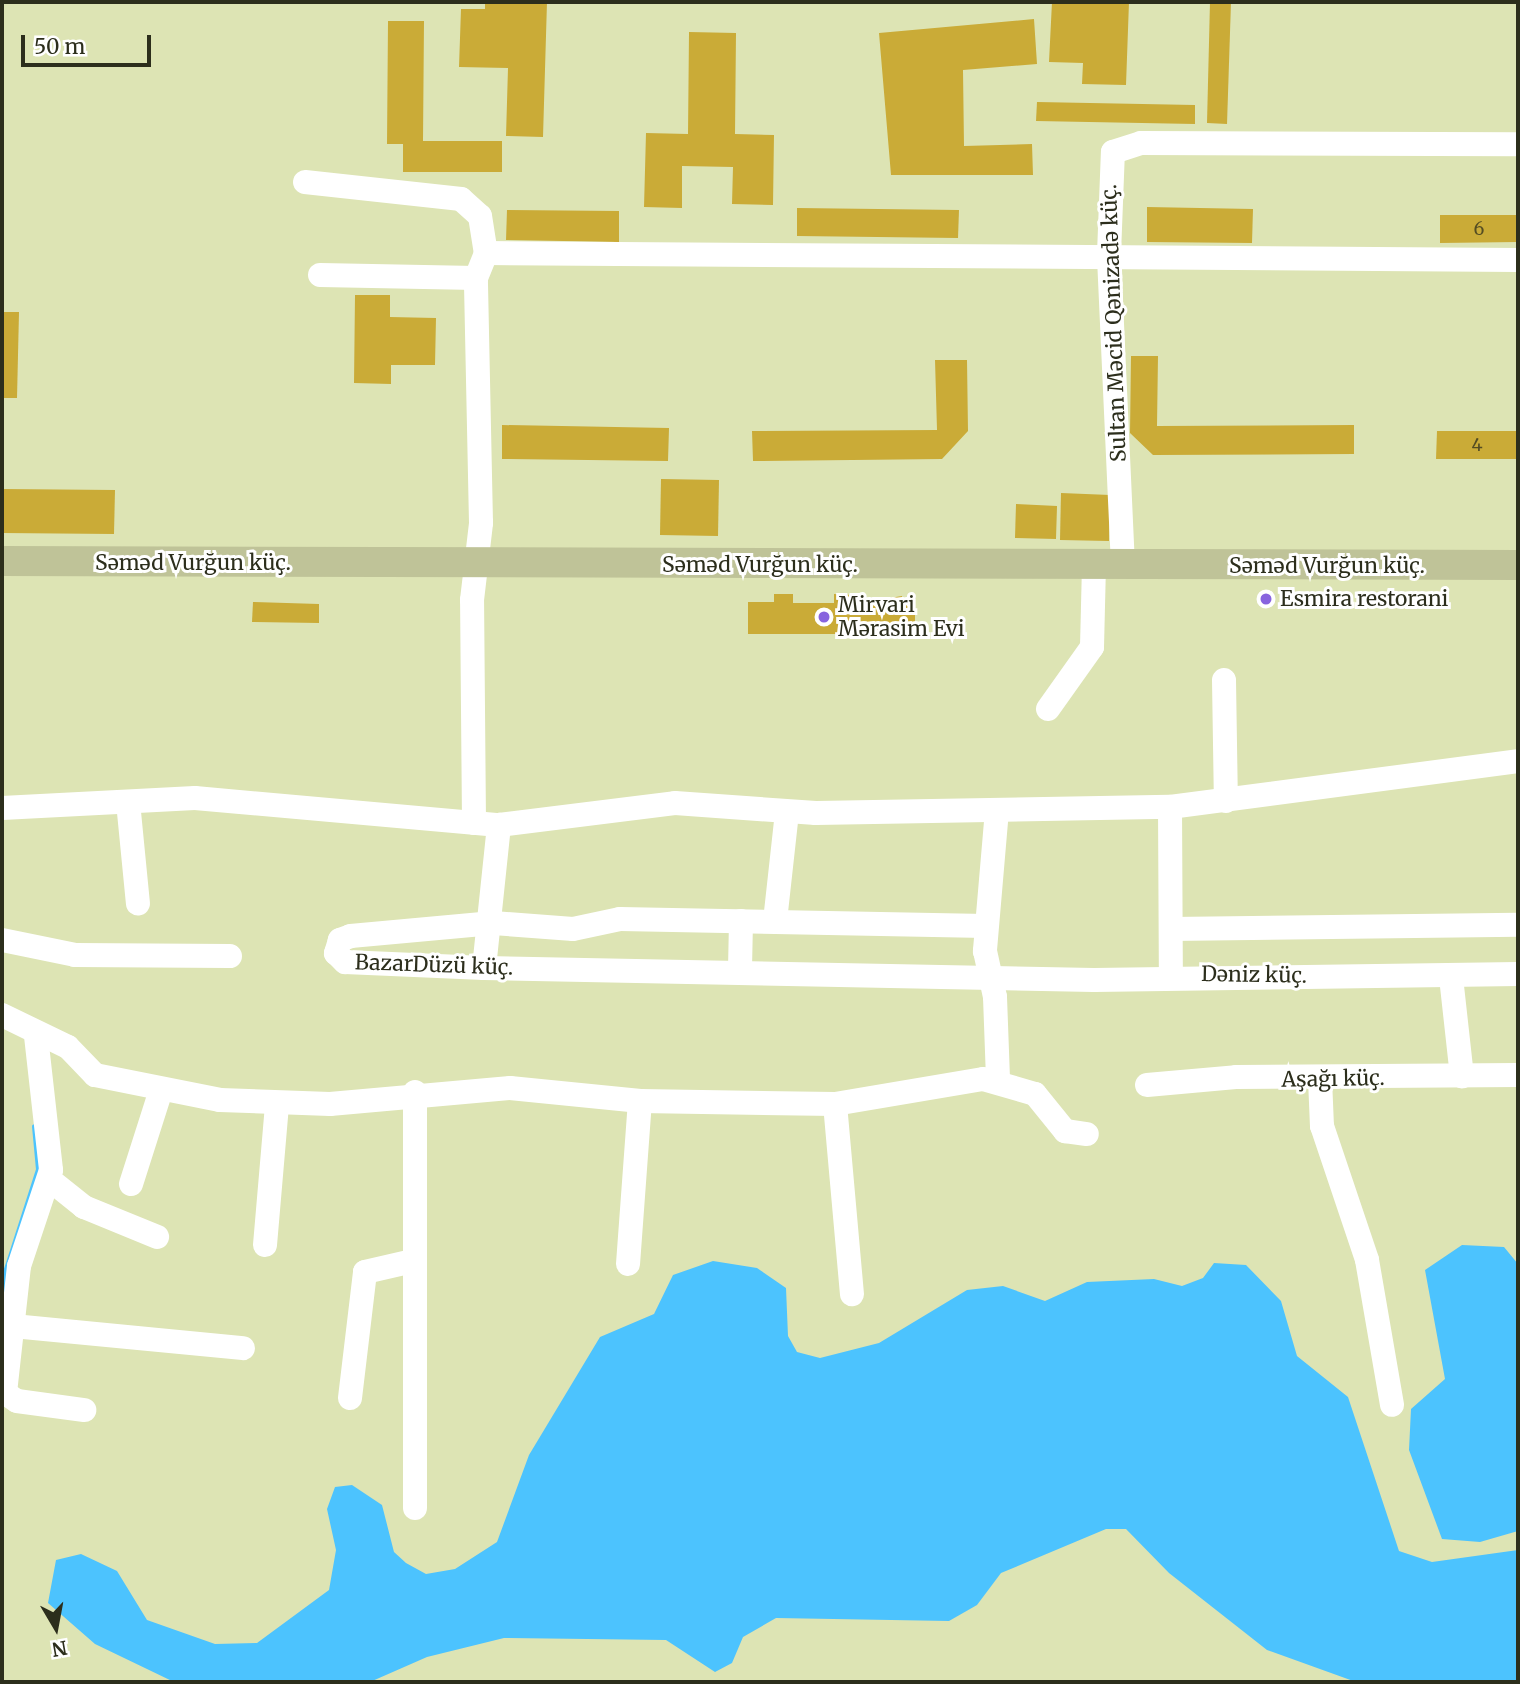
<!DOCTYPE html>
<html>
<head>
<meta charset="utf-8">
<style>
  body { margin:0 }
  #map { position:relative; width:1520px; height:1684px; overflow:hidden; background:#dde4b4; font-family:Merriweather,serif }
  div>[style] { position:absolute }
  .water>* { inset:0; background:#4cc3fe }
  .stream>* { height:5px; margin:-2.5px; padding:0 2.5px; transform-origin:2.5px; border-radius:2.5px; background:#4cc3fe }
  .building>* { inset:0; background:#caab37 }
  .minor>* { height:24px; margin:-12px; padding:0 12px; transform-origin:12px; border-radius:12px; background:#fff }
  .major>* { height:30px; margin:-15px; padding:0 15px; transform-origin:15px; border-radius:15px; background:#bfc398 }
  .dots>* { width:19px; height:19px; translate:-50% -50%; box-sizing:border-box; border:4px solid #fff; border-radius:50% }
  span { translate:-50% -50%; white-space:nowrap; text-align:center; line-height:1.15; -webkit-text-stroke:6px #fff; paint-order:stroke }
  .number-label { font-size:18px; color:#544d23 }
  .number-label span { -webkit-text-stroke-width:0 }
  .street-label { font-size:21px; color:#2c2e1c }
  .poi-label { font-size:21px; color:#2c2e1c }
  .left { translate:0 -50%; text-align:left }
  .frame { position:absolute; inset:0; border:4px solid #2c2e1c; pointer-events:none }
  .north { position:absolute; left:21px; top:1593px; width:70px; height:70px; -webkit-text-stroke:5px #fff; paint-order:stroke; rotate:170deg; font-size:19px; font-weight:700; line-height:28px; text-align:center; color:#2c2e1c }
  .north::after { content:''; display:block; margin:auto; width:24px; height:32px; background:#2c2e1c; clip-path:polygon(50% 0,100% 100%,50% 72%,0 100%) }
  .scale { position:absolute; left:21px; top:35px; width:130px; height:32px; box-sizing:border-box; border:4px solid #2c2e1c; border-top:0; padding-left:9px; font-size:21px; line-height:24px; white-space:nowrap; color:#2c2e1c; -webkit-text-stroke:5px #fff; paint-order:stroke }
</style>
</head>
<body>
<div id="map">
  <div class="water">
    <i style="clip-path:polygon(1462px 1245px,1504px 1247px,1518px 1264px,1518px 1531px,1480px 1542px,1442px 1539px,1409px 1450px,1411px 1409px,1445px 1379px,1425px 1270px)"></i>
    <i style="clip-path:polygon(713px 1261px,757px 1268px,786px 1288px,788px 1336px,797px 1352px,820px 1358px,879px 1343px,967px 1290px,1003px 1286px,1045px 1301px,1087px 1282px,1154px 1279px,1182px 1286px,1203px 1278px,1214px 1263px,1246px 1265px,1281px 1301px,1297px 1356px,1348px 1397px,1399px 1551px,1432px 1562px,1518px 1550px,1518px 1682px,1356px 1682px,1267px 1650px,1169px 1573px,1126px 1529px,1106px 1529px,1001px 1573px,977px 1605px,949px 1621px,776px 1618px,743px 1637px,732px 1663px,715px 1672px,666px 1640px,504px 1638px,427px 1657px,370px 1682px,174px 1682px,95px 1644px,48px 1603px,56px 1560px,81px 1554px,117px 1571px,147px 1620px,215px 1644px,257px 1643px,329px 1590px,336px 1550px,327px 1509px,335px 1487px,352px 1485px,382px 1505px,394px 1552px,406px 1563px,426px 1574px,455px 1569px,497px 1542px,529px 1455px,600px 1337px,654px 1314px,673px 1275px)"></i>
  </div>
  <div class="stream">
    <i style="left:2px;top:1314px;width:39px;rotate:-87deg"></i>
    <i style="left:4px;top:1275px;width:111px;rotate:-72.2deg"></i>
    <i style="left:38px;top:1169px;width:43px;rotate:-95.3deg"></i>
  </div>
  <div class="building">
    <i style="clip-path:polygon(485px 2px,547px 2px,543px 137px,506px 136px,508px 68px,459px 67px,461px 9px,485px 9px)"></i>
    <i style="clip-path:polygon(1052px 2px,1129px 2px,1126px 85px,1082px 84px,1083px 63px,1049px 62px)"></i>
    <i style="clip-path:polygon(1210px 2px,1231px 2px,1227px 124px,1207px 123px)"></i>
    <i style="clip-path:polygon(1034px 19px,1037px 64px,963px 70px,964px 146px,1032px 144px,1033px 175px,891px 175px,879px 33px)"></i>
    <i style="clip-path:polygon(388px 21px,424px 21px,423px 141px,502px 141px,502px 172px,403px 172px,403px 144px,387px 144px)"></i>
    <i style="clip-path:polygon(689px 32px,736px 33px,735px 134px,774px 135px,773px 205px,732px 204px,733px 167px,682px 166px,682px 208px,644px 207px,646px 133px,688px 134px)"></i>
    <i style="clip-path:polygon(1037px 102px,1195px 105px,1195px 124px,1036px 121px)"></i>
    <i style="clip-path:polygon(1147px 207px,1253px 209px,1252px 243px,1147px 242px)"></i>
    <i style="clip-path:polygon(797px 208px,959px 210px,958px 238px,797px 236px)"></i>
    <i style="clip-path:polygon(507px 210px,619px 211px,619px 242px,506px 240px)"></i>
    <i style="clip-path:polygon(1440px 215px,1518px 215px,1518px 242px,1440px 243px)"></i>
    <i style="clip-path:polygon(355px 295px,390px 295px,390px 317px,436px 318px,435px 365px,391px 365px,391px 384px,354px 383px)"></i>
    <i style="clip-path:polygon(2px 312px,19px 312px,17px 398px,2px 398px)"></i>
    <i style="clip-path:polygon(1131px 356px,1158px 356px,1157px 426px,1354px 425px,1354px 454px,1153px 455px,1130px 433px)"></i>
    <i style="clip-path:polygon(935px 360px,967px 360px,968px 431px,942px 459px,753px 461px,752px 431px,937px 430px)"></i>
    <i style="clip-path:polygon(502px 425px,669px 428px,668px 461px,502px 459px)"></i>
    <i style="clip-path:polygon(1437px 431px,1518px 431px,1518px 459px,1436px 459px)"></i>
    <i style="clip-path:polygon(661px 479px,719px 480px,718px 536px,660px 535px)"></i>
    <i style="clip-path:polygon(2px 489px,115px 490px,114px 534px,2px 533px)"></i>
    <i style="clip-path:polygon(1061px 493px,1110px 495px,1109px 541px,1060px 540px)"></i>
    <i style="clip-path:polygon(1016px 504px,1057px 506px,1056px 539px,1015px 538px)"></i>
    <i style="clip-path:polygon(774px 594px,793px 594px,793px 603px,834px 603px,834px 594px,853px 595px,853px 604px,902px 596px,902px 605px,915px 605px,915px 634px,748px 634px,748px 602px,774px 602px)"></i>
    <i style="clip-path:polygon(253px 602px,319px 604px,319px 623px,252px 622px)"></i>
  </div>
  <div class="minor">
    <i style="left:305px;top:182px;width:157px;rotate:6.2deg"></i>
    <i style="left:461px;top:199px;width:25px;rotate:42deg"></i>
    <i style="left:480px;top:216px;width:37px;rotate:81deg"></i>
    <i style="left:320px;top:275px;width:156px;rotate:1.1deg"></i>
    <i style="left:1123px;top:566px;width:312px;rotate:-92.6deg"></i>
    <i style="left:1109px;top:254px;width:102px;rotate:-87.8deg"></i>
    <i style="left:1113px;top:152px;width:29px;rotate:-18deg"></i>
    <i style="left:1141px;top:143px;width:377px;rotate:0.2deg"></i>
    <i style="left:1224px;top:680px;width:121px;rotate:89.1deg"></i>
    <i style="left:1048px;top:709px;width:76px;rotate:-54.6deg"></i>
    <i style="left:1092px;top:647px;width:80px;rotate:-88.6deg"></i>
    <i style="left:128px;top:802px;width:102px;rotate:84.4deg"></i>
    <i style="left:1170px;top:807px;width:168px;rotate:89.7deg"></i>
    <i style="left:2px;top:808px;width:193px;rotate:-3deg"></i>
    <i style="left:195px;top:798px;width:305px;rotate:5.1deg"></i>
    <i style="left:499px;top:825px;width:177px;rotate:-7.1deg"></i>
    <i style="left:675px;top:803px;width:141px;rotate:4.1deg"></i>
    <i style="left:816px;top:813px;width:354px;rotate:-1deg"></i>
    <i style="left:1170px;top:807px;width:351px;rotate:-7.5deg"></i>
    <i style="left:997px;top:810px;width:142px;rotate:94.9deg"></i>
    <i style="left:985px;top:951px;width:47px;rotate:77.7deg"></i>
    <i style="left:995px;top:997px;width:83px;rotate:87.9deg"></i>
    <i style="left:474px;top:823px;width:223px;rotate:-90.5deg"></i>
    <i style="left:472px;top:600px;width:78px;rotate:-83.3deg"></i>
    <i style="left:481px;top:523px;width:245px;rotate:-91.2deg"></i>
    <i style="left:476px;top:278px;width:27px;rotate:-68deg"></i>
    <i style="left:486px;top:253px;width:1032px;rotate:0.39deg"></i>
    <i style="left:775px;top:921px;width:110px;rotate:-83.7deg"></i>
    <i style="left:986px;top:926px;width:366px;rotate:-178.9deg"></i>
    <i style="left:620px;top:919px;width:48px;rotate:168deg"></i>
    <i style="left:573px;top:929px;width:80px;rotate:-175.7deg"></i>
    <i style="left:493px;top:923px;width:143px;rotate:174.8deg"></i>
    <i style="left:351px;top:936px;width:12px;rotate:160deg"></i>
    <i style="left:340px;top:940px;width:14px;rotate:107deg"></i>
    <i style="left:336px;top:953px;width:13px;rotate:45deg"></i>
    <i style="left:345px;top:962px;width:139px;rotate:2.5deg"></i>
    <i style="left:484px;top:968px;width:610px;rotate:1.13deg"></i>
    <i style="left:1094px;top:980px;width:424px;rotate:-0.8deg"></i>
    <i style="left:1171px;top:929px;width:347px;rotate:-0.7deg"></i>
    <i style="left:2px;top:940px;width:75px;rotate:11.6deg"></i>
    <i style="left:75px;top:955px;width:155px;rotate:0.4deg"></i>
    <i style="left:484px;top:968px;width:144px;rotate:-84deg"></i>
    <i style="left:740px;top:969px;width:48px;rotate:-88.8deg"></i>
    <i style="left:1451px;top:977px;width:100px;rotate:83.7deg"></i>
    <i style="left:2px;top:1015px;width:73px;rotate:25.9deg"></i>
    <i style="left:68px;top:1047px;width:39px;rotate:46deg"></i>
    <i style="left:95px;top:1075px;width:127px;rotate:11.3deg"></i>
    <i style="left:220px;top:1100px;width:110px;rotate:2.1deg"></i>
    <i style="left:330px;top:1104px;width:181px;rotate:-5.1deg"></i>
    <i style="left:510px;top:1088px;width:131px;rotate:5.7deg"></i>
    <i style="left:640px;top:1101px;width:195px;rotate:0.9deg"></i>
    <i style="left:835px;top:1104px;width:150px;rotate:-9.6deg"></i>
    <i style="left:983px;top:1079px;width:54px;rotate:16.1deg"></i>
    <i style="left:1035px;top:1094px;width:48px;rotate:51deg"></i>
    <i style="left:1065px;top:1131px;width:22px;rotate:8deg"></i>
    <i style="left:36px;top:1036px;width:135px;rotate:83.6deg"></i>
    <i style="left:51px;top:1170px;width:101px;rotate:108.4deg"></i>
    <i style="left:19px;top:1266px;width:128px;rotate:96.3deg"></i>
    <i style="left:5px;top:1393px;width:14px;rotate:34deg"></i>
    <i style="left:17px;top:1401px;width:68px;rotate:7.7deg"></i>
    <i style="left:1320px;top:1079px;width:47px;rotate:87.6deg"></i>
    <i style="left:1322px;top:1126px;width:141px;rotate:71.4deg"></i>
    <i style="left:1367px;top:1260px;width:147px;rotate:80.2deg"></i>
    <i style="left:1147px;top:1085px;width:89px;rotate:-5.1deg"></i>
    <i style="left:1236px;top:1077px;width:282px;rotate:-0.4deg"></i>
    <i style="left:835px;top:1104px;width:191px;rotate:84.9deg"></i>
    <i style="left:49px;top:1179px;width:45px;rotate:38.7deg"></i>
    <i style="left:84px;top:1207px;width:79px;rotate:22.3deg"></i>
    <i style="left:131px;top:1184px;width:99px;rotate:-72.3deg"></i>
    <i style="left:265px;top:1245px;width:142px;rotate:-85.1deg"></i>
    <i style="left:628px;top:1264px;width:163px;rotate:-85.8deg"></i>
    <i style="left:13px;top:1326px;width:231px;rotate:5.5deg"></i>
    <i style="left:350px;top:1398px;width:127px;rotate:-83.2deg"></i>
    <i style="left:365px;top:1272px;width:49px;rotate:-12.9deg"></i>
    <i style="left:415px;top:1508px;width:416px;rotate:-90deg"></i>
  </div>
  <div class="major">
    <i style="left:2px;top:561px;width:1516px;rotate:0.15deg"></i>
  </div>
  <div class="dots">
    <i style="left:1266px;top:599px;background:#8864de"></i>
    <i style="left:824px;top:617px;background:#8864de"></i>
  </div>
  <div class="number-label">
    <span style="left:1479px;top:229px">6</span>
    <span style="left:1477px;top:445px">4</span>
  </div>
  <div class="street-label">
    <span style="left:1114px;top:323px;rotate:-92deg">Sultan Məcid Qənizadə küç.</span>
    <span style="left:193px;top:563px">Səməd Vurğun küç.</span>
    <span style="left:760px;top:565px">Səməd Vurğun küç.</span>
    <span style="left:1327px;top:566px">Səməd Vurğun küç.</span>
    <span style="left:434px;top:965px;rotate:2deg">BazarDüzü küç.</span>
    <span style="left:1254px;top:975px;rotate:1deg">Dəniz küç.</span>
    <span style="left:1333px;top:1079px;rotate:-1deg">Aşağı küç.</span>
  </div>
  <div class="poi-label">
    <span class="left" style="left:1280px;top:599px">Esmira restorani</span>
    <span class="left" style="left:838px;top:617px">Mirvari<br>Mərasim Evi</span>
  </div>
  <div class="frame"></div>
  <div class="north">N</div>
  <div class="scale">50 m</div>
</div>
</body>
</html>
